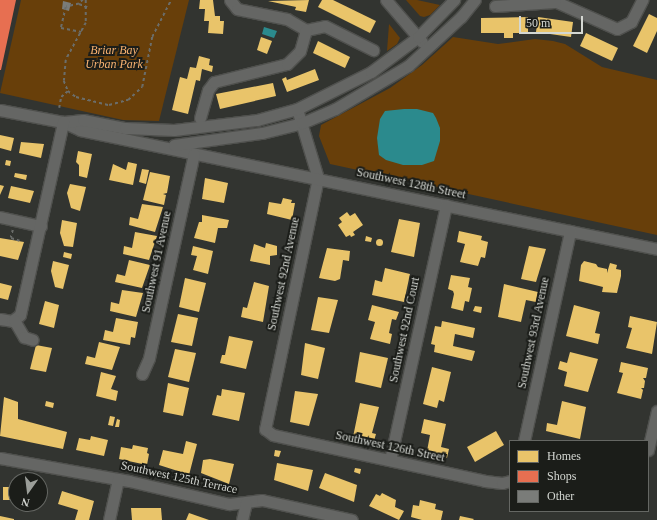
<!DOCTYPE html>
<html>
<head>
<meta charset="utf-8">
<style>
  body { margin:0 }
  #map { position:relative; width:657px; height:520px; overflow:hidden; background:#323430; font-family:"Times New Roman",serif }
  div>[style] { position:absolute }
  .green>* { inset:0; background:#683f0a }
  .water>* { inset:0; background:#2b8a8d }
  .homes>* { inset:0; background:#e9c46a }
  .round { border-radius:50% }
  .shops>* { inset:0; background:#e76f51 }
  .building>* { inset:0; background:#7a7c79 }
  .path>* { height:1.5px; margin-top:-0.75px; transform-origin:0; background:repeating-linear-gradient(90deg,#6b6d6a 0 3px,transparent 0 6px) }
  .roads { filter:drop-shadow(1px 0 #4f504d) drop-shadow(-1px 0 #4f504d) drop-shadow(0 1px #4f504d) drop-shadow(0 -1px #4f504d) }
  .minor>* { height:11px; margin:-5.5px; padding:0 5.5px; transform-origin:5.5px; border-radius:5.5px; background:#656664 }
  span { translate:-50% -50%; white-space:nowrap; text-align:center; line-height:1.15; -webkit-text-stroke:4px #1b1d19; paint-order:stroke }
  .park-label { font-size:12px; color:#f8b271; font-style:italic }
  .street-label { font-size:12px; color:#d4d7d2 }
  .legend { position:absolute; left:509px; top:440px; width:140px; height:72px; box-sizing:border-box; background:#1b1d19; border:1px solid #656763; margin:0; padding:5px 7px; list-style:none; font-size:12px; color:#d4d7d2 }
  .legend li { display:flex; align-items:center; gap:8px; height:20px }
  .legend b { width:20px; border:1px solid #656763 }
  .north { position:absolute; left:8px; top:472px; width:40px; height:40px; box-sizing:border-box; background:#1b1d19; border:1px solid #656763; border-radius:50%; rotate:194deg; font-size:11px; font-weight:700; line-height:16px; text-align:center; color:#d4d7d2 }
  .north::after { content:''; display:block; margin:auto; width:14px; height:18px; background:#9b9e99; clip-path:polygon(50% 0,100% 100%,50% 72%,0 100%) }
  .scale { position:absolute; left:519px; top:16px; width:64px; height:18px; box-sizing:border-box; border:2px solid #d4d7d2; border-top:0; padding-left:5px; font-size:12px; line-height:14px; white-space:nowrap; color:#d4d7d2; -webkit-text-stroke:3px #1b1d19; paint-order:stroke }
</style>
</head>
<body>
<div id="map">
  <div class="green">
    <i style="clip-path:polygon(21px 0,189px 0,159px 121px,123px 120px,0 93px)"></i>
    <i style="clip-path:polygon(406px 0,417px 0,440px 5px,430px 15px,424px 17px,420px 16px)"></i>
    <i style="clip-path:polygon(389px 24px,400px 38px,397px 44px,387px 51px)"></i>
    <i style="clip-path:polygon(453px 37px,498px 44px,535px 39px,553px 41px,565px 44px,602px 67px,657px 80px,657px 235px,330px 164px,319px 136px,321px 125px,390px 88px,422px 65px)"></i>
  </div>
  <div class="water">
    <i style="clip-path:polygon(264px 27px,277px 31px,274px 38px,262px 34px)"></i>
    <i style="clip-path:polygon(404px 109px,417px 109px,433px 113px,436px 118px,440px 128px,440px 141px,434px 161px,422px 165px,403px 165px,386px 160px,379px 155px,377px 138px,380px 119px,385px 111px)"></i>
  </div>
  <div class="homes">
    <i style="clip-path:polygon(200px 0,213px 0,215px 16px,220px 16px,220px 21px,224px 21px,223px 34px,208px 33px,209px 21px,204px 21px,205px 9px,199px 9px)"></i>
    <i style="clip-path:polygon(309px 0,306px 12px,295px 10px,296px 7px,268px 1px)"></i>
    <i style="clip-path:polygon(322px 0,333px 0,376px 21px,370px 33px,318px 7px)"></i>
    <i style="clip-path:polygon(649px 14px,657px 18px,657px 31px,647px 53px,633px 46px)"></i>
    <i style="clip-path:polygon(528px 17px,528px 33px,513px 33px,513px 38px,504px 38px,504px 33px,481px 33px,481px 18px)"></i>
    <i style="clip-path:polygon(538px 17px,573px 22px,571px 37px,536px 32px)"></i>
    <i style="clip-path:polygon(586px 33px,618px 48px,612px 61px,580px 46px)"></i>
    <i style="clip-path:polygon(261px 37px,272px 41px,267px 54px,257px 50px)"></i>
    <i style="clip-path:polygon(318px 41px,350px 57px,345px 68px,313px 53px)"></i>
    <i style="clip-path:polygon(199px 56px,210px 59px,209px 65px,213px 66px,212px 72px,202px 69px,200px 81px,196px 80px,188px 114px,172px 110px,180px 77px,187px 79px,190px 67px,196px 68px)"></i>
    <i style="clip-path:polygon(315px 69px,319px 80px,287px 92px,282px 79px,286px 77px,287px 80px)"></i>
    <i style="clip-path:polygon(273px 83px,276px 96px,220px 109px,216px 94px)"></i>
    <i style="clip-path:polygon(0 135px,14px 138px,11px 151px,0 148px)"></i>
    <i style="clip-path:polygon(21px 142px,44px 144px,41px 158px,19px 153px)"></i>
    <i style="clip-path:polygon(78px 151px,92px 154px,87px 178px,79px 176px,79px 165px,76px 162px)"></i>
    <i style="clip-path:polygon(6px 160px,11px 161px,10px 166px,5px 165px)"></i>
    <i style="clip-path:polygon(128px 162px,137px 164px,133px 185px,109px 180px,113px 164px,126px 170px)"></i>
    <i style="clip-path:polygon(142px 169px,149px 170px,146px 184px,139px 182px)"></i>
    <i style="clip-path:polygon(150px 172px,170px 176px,167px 193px,163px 194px,166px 195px,164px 205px,143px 200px)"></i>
    <i style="clip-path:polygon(15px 173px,27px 175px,26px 180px,14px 177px)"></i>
    <i style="clip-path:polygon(205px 178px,228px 183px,224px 203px,202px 199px)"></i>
    <i style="clip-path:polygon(70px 184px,86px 187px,80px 211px,71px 208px,67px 193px)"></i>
    <i style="clip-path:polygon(0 185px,4px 186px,0 195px)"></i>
    <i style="clip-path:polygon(11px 186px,34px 191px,30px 203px,8px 198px)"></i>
    <i style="clip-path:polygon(283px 198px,292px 200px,291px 203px,295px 203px,292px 220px,267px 214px,269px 202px,281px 204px)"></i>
    <i style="clip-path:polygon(142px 204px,163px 207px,155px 232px,129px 225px,130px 217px,138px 219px)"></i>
    <i style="clip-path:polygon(347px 212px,350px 216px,355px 213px,363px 225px,353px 232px,355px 235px,351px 237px,350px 235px,346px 237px,338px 225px,342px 222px,339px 218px)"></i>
    <i style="clip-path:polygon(202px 215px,229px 220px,227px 228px,218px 228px,215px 243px,194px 238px,199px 222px,202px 222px)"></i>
    <i style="clip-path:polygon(399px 219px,420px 223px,414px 257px,391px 252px)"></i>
    <i style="clip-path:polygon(62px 220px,77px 223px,73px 247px,64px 246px,60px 233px)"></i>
    <i style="clip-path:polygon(459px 231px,482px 236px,481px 240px,488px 242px,485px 258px,481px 257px,478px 266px,460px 262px,465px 244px,457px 242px)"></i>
    <i style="clip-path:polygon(135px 232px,157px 236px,149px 260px,123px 254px,124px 246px,132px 248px)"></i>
    <i style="clip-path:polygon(366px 236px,372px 238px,371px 242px,365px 241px)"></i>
    <i style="clip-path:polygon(0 238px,24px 242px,18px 260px,0 256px)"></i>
    <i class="round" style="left:375.5px;top:238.5px;width:7px;height:7px"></i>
    <i style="clip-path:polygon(266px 243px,277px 246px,277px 255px,270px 256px,270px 265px,250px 261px,254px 244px,265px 248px)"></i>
    <i style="clip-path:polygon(193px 246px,213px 251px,208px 274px,193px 270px,197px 256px,191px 255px)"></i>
    <i style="clip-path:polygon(529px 246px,546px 249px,536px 282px,521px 279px)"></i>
    <i style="clip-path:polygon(327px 248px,350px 251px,349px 261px,343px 260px,340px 279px,335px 281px,319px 278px)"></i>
    <i style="clip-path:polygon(64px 252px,72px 254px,71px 259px,63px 257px)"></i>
    <i style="clip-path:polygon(129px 260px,150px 265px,142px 288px,115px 282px,117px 274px,125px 276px)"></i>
    <i style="clip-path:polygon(53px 261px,69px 265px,63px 289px,55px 287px,51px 271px)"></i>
    <i style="clip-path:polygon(584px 261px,596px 264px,598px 267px,607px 269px,607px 273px,610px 263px,617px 265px,616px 269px,621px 270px,621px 276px,617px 293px,602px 292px,603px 287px,579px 281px,581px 265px)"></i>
    <i style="clip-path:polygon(385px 268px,410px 274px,404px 302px,372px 295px,375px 280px,382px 282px)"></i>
    <i style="clip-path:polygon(451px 275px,470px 278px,468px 287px,472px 288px,469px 302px,465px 301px,463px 311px,451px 308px,454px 294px,453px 291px,448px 289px)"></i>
    <i style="clip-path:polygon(185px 278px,206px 283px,199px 312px,179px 307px)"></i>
    <i style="clip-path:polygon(254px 282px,269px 286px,263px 322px,241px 317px,243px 307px,247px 308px)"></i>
    <i style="clip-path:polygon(0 283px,12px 286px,8px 300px,0 298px)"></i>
    <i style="clip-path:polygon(504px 284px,538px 292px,536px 302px,526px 300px,521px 322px,498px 317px)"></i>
    <i style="clip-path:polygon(122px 290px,143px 293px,136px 317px,110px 311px,111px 302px,119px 304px)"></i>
    <i style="clip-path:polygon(318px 297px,338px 300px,329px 333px,311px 330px)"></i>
    <i style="clip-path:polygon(45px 301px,59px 305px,54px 328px,39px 324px)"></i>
    <i style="clip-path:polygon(372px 305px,399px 312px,396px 320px,392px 319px,389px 333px,392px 334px,390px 344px,370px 339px,375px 322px,368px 320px)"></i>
    <i style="clip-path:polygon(574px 305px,600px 312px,595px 333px,600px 334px,598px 344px,566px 336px)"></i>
    <i style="clip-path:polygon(475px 306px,482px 307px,481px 313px,473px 311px)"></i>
    <i style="clip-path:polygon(178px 314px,198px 318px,192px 346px,171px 342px)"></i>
    <i style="clip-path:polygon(630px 316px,657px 322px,652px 354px,626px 348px,632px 328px,628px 327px)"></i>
    <i style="clip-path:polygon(116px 318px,138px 322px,135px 338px,131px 337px,130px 345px,103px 340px,105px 330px,113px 332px)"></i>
    <i style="clip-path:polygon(442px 321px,475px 328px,473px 338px,455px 334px,453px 346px,475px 351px,472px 361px,434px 352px,435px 345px,431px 344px,435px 326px,441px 327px)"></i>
    <i style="clip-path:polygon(229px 336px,253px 341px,246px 369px,220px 363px,222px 355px,225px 355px)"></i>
    <i style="clip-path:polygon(99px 342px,120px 347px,112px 370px,85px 364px,87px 356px,95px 358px)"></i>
    <i style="clip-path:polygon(305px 343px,325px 348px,318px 379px,301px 375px)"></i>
    <i style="clip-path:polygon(36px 345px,52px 348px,46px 372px,30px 369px)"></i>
    <i style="clip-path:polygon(175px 349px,196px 353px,189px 382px,168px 377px)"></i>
    <i style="clip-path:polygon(360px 352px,388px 358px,381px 388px,355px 382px)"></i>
    <i style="clip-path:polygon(570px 352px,598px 359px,588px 392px,564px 386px,567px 372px,558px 369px,560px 361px,567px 363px)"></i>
    <i style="clip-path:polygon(621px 362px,648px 368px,646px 378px,643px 378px,645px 381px,644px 388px,641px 388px,643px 390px,641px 399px,617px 393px,623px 373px,619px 372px)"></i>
    <i style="clip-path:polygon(432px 367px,451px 372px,444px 402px,439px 400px,437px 408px,423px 404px)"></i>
    <i style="clip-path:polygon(101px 372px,116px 376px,111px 389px,118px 391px,116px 401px,96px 396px)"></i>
    <i style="clip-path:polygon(168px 383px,189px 388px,183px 416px,163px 412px)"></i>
    <i style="clip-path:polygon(222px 389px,245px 393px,239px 421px,212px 415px,217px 395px,221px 396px)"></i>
    <i style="clip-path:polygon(295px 391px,318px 394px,309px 426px,290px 422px)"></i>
    <i style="clip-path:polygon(4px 397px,18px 402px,18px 419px,67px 432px,63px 449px,0 436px)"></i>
    <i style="clip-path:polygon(46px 401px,54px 403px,53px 408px,45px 406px)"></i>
    <i style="clip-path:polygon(562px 401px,586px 407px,580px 439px,546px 431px,547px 423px,557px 425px)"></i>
    <i style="clip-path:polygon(360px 403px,379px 407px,372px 433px,376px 434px,374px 441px,353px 437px)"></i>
    <i style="clip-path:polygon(110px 416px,115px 417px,113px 426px,108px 425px)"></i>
    <i style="clip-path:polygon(117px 419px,120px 420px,119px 427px,115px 427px)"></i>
    <i style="clip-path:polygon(424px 419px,446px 424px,441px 447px,449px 449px,447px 458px,427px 451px,430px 435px,421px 433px)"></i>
    <i style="clip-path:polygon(496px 431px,504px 445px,475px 462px,467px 447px)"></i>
    <i style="clip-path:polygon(91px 436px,108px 440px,104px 456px,76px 450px,79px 438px,90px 440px)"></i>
    <i style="clip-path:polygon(186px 441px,197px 444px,188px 479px,180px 477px,181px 472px,159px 465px,163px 450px,183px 454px)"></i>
    <i style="clip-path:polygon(133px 445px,148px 448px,147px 453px,149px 454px,147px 465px,119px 459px,121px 447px,132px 449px)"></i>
    <i style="clip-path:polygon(275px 450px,281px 451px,279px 457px,274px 456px)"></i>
    <i style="clip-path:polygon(210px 459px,234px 464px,229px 484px,201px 473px,203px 460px)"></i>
    <i style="clip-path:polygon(277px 463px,313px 470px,308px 491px,274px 480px)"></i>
    <i style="clip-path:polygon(355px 468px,361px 469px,360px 474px,354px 472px)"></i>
    <i style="clip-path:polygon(325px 473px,357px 485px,354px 502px,319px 488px)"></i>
    <i style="clip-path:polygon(3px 487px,16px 487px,16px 500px,3px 500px)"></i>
    <i style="clip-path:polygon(62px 491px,94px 501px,89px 520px,75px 520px,78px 510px,58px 504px)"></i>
    <i style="clip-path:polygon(382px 493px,396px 500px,395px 507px,404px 511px,399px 520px,369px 506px,376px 494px,380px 496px)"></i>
    <i style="clip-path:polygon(420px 500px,436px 504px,435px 509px,443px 511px,441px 520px,422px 520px,411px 517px,413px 505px,419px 506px)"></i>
    <i style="clip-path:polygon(131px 508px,161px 508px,162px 520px,132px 520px)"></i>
    <i style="clip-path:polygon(189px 513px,209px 520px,186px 520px)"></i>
    <i style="clip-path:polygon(0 516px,14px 519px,14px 520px,0 520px)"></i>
    <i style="clip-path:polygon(460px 516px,474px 519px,473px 520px,459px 520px)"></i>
  </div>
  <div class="shops">
    <i style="clip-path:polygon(0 0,16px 0,1px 70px,0 70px)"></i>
  </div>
  <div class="building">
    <i style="clip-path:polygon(63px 1px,71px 3px,69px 11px,62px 9px)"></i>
  </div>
  <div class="path">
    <i style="left:83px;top:0;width:6px;rotate:135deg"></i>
    <i style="left:79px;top:4px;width:9px;rotate:21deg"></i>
    <i style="left:86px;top:0;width:23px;rotate:90deg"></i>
    <i style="left:86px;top:23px;width:42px;rotate:118.4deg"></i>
    <i style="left:66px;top:60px;width:21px;rotate:95deg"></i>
    <i style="left:64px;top:81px;width:11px;rotate:68deg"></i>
    <i style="left:68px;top:91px;width:10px;rotate:37deg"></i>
    <i style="left:76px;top:97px;width:34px;rotate:14deg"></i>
    <i style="left:109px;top:105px;width:20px;rotate:-15deg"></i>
    <i style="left:128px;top:100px;width:19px;rotate:-43deg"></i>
    <i style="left:142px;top:87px;width:51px;rotate:-78.7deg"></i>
    <i style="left:152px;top:37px;width:42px;rotate:-62.8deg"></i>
    <i style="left:79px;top:4px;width:13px;rotate:167deg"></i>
    <i style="left:66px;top:7px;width:22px;rotate:103deg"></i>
    <i style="left:61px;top:28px;width:21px;rotate:11deg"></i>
    <i style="left:59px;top:108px;width:11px;rotate:-80deg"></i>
    <i style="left:61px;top:97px;width:9px;rotate:-41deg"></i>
    <i style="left:13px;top:230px;width:8px;rotate:104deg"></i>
    <i style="left:11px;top:238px;width:9px;rotate:18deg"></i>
  </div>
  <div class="roads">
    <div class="minor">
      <i style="left:230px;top:0;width:11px;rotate:52deg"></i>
      <i style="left:237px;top:9px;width:51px;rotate:11.3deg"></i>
      <i style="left:287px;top:19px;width:22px;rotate:30deg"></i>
      <i style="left:386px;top:0;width:55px;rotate:49.4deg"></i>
      <i style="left:552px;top:0;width:71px;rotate:24deg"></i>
      <i style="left:617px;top:29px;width:16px;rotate:-27deg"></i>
      <i style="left:631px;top:22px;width:25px;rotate:-63deg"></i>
      <i style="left:495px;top:6px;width:60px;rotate:-3.8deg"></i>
      <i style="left:306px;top:30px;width:19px;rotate:-12deg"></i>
      <i style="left:325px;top:26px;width:54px;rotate:26.6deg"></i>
      <i style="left:297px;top:109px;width:72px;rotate:73.1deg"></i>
      <i style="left:318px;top:178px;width:257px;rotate:101.9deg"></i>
      <i style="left:265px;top:429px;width:10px;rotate:37deg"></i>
      <i style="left:273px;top:435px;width:217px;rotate:12.2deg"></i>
      <i style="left:485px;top:481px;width:17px;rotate:7deg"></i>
      <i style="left:502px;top:483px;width:8px;rotate:-14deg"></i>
      <i style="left:0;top:110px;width:64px;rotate:10.8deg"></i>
      <i style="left:63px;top:122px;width:19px;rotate:25deg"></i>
      <i style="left:80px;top:130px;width:589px;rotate:11.65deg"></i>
      <i style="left:200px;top:118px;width:29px;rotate:-74deg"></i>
      <i style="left:208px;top:90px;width:10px;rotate:-53deg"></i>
      <i style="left:214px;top:82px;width:75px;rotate:-13.9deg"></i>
      <i style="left:287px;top:64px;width:18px;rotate:-45deg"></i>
      <i style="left:300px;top:51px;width:22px;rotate:-74deg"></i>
      <i style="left:64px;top:122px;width:19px;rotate:-6deg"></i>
      <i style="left:83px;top:120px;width:43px;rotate:10.8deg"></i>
      <i style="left:125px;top:128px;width:49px;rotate:2.3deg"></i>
      <i style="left:174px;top:130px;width:84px;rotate:-6.9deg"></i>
      <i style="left:257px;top:120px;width:41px;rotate:-15.4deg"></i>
      <i style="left:297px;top:109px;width:83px;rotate:-26.6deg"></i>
      <i style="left:371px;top:72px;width:59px;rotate:-36.7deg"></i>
      <i style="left:418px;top:37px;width:52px;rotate:-45.8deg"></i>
      <i style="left:174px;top:145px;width:89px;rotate:-7.8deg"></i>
      <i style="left:262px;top:133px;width:41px;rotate:-14deg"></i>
      <i style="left:302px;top:123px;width:36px;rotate:-23deg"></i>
      <i style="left:335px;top:109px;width:85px;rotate:-30.5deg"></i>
      <i style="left:408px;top:66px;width:72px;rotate:-42.8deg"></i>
      <i style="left:461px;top:17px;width:22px;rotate:-51deg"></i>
      <i style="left:0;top:217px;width:42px;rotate:12.4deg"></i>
      <i style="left:0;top:319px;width:12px;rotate:9deg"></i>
      <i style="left:12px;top:321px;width:10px;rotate:-37deg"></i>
      <i style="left:20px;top:315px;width:198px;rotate:-77.4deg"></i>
      <i style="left:14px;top:320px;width:20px;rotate:60deg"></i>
      <i style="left:24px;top:337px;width:9px;rotate:18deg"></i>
      <i style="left:142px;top:374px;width:17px;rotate:-66deg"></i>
      <i style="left:149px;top:358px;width:209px;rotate:-77.6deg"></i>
      <i style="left:524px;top:441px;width:215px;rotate:-77.6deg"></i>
      <i style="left:648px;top:450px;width:40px;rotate:-77deg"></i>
      <i style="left:0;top:458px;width:131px;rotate:10.1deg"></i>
      <i style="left:129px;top:481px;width:103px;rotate:13deg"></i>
      <i style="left:229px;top:504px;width:33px;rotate:-7deg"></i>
      <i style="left:262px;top:500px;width:92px;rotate:12.5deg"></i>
      <i style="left:390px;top:460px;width:261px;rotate:-77.6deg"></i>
      <i style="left:109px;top:520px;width:42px;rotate:-77.6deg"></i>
      <i style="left:242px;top:520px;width:17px;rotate:-77deg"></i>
    </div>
  </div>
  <div class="park-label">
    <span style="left:114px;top:58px">Briar Bay<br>Urban Park</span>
  </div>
  <div class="street-label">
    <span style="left:411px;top:184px;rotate:12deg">Southwest 128th Street</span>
    <span style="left:157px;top:262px;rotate:-78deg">Southwest 91 Avenue</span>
    <span style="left:284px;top:274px;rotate:-78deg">Southwest 92nd Avenue</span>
    <span style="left:405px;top:330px;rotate:-78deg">Southwest 92nd Court</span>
    <span style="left:534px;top:333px;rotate:-78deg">Southwest 93rd Avenue</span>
    <span style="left:390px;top:447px;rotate:12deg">Southwest 126th Street</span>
    <span style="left:179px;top:478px;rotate:12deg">Southwest 125th Terrace</span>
  </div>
  <ul class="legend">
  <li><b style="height:11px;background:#e9c46a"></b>Homes</li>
  <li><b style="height:11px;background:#e76f51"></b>Shops</li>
  <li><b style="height:11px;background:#7a7c79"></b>Other</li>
  </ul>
  <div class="north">N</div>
  <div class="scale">50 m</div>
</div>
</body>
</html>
